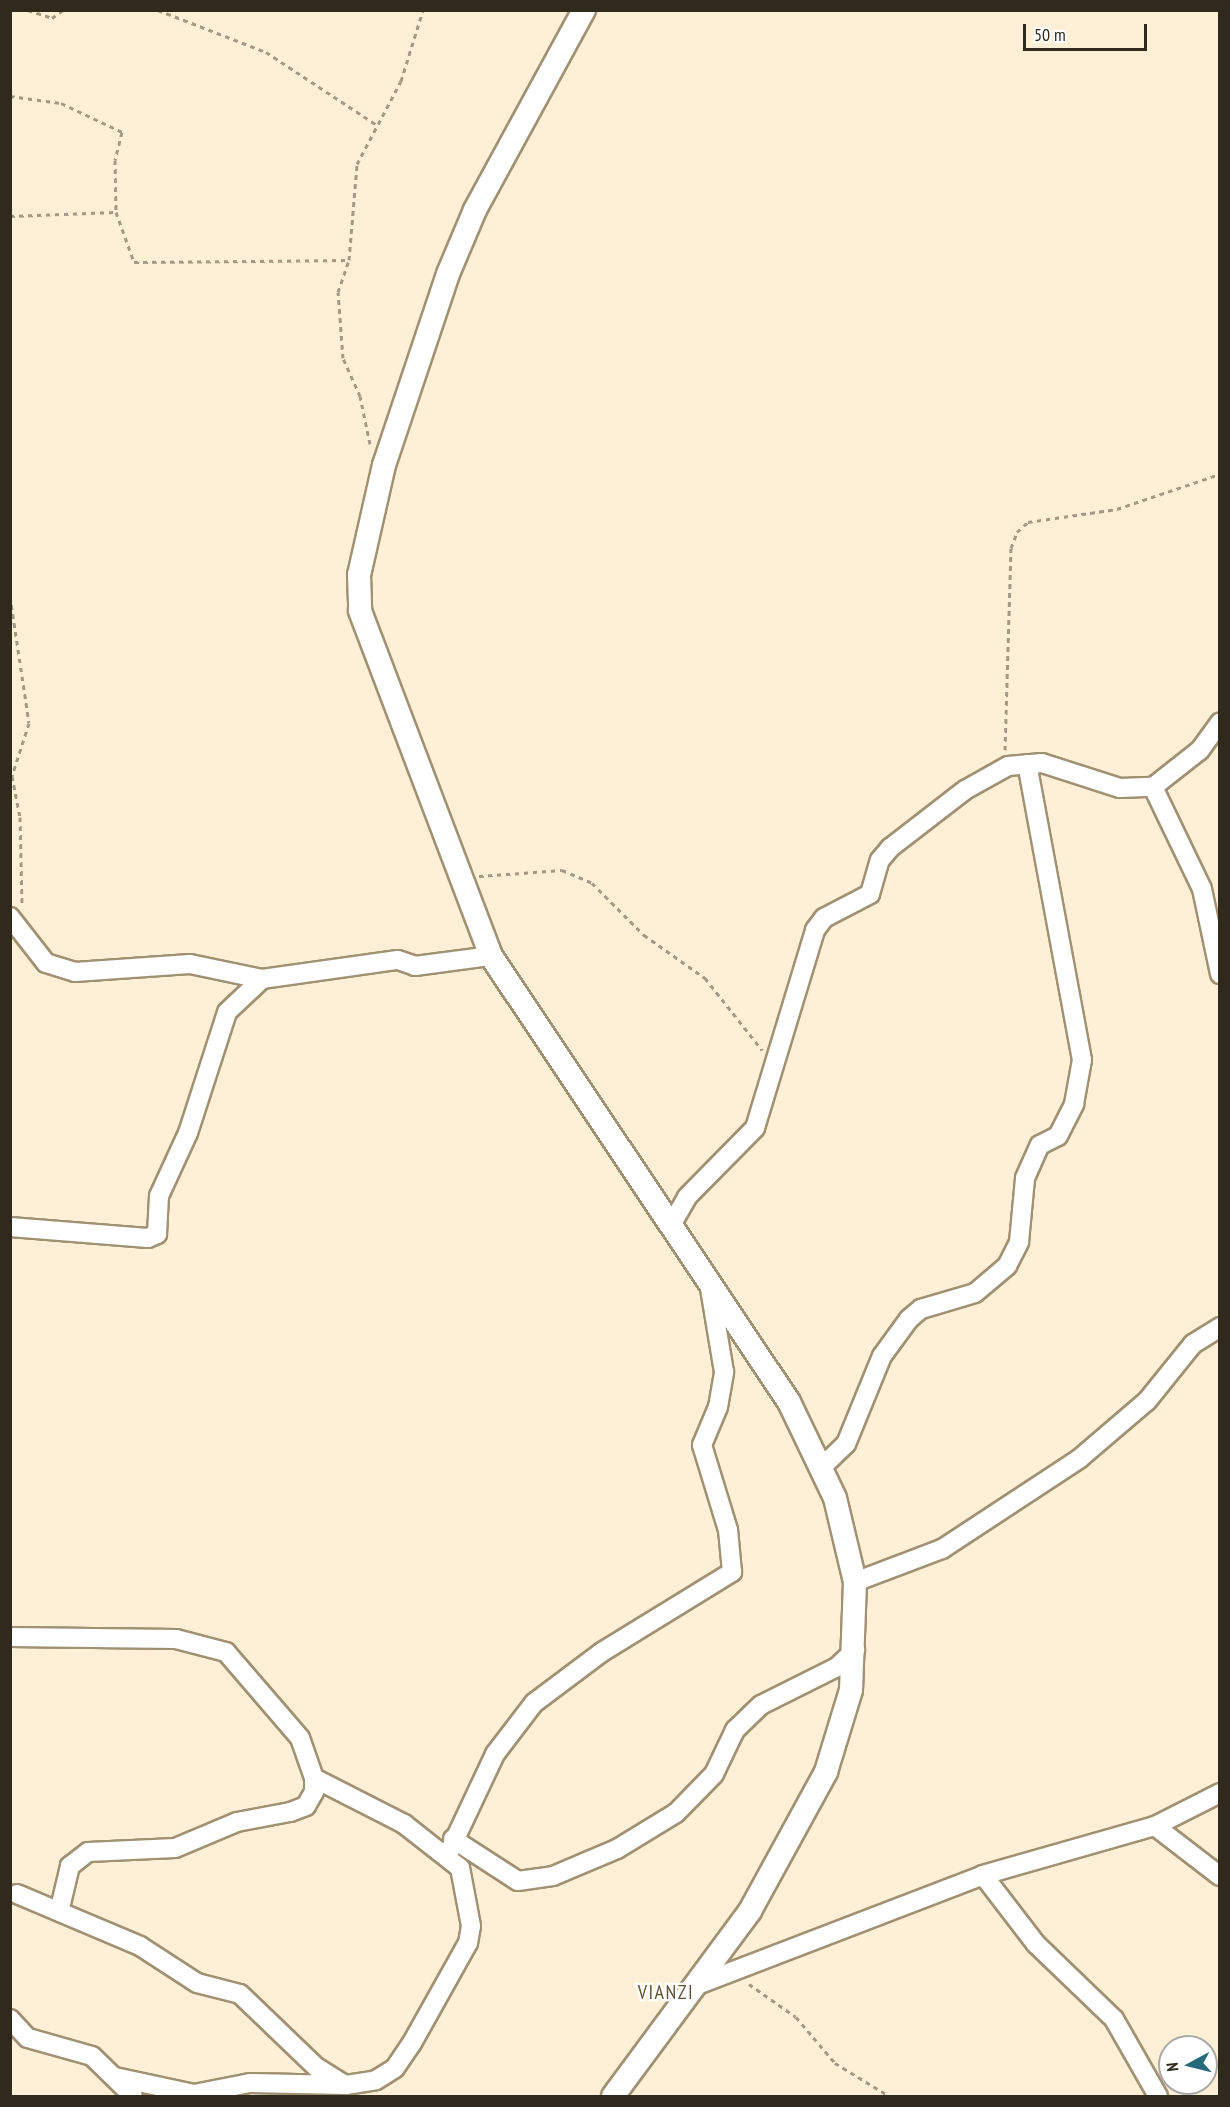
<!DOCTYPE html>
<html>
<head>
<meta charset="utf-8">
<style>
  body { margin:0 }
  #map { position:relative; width:1230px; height:2107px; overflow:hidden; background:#fef0d6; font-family:"PT Sans Narrow",sans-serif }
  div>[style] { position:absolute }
  .path>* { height:3px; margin-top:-1.5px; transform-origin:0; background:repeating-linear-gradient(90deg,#a39984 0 4.5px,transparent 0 9px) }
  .roads { filter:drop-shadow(2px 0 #a09173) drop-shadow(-2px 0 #a09173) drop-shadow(0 2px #a09173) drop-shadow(0 -2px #a09173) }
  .minor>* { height:18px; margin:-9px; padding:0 9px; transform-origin:9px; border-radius:9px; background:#fff }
  .tertiary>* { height:22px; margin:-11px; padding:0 11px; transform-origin:11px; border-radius:11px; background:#fff }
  span { translate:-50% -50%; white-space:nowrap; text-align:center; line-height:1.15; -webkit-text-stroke:4.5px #fff; paint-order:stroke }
  .quarter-label { font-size:20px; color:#625438; letter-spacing:1.5px }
  .frame { position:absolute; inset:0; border:12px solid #302a1d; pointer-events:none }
  .north { position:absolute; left:1158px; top:2035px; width:60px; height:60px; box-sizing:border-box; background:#fff; border:2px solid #acaaa5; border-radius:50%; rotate:263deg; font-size:16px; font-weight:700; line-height:24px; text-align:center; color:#302a1d }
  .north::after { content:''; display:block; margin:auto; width:21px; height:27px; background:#276a7c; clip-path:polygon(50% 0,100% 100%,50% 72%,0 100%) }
  .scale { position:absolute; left:1023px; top:24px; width:124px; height:27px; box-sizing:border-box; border:3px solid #302a1d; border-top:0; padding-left:8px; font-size:18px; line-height:21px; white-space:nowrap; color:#302a1d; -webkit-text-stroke:4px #fff; paint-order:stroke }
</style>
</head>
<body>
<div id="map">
  <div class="path">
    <i style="left:28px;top:10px;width:25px;rotate:18deg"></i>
    <i style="left:52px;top:18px;width:14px;rotate:-36deg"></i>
    <i style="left:158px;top:10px;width:116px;rotate:21.3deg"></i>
    <i style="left:266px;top:52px;width:131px;rotate:33.4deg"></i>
    <i style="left:10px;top:96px;width:51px;rotate:7.8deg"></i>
    <i style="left:61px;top:103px;width:68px;rotate:25.4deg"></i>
    <i style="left:122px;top:132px;width:29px;rotate:104deg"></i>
    <i style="left:115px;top:160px;width:52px;rotate:88.9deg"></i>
    <i style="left:116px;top:212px;width:53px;rotate:70.2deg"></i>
    <i style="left:134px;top:262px;width:215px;rotate:-0.5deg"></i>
    <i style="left:10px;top:216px;width:106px;rotate:-2.2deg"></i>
    <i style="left:370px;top:444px;width:49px;rotate:-101.8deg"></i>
    <i style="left:360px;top:396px;width:42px;rotate:-114.1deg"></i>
    <i style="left:343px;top:358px;width:66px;rotate:-94.3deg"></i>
    <i style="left:338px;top:292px;width:34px;rotate:-71deg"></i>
    <i style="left:349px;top:260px;width:96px;rotate:-85.2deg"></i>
    <i style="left:357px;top:164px;width:94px;rotate:-62.1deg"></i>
    <i style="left:401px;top:81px;width:74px;rotate:-72.8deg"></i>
    <i style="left:10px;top:596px;width:128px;rotate:81.5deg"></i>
    <i style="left:29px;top:723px;width:56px;rotate:107.8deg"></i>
    <i style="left:12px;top:776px;width:42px;rotate:79deg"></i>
    <i style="left:20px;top:817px;width:89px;rotate:88.7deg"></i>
    <i style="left:1005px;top:750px;width:202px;rotate:-88.3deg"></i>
    <i style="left:1011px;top:548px;width:17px;rotate:-69deg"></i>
    <i style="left:1017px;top:532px;width:15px;rotate:-42deg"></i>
    <i style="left:1028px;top:522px;width:90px;rotate:-8.3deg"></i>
    <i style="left:1117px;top:509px;width:109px;rotate:-18.8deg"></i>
    <i style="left:479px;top:876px;width:83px;rotate:-4.1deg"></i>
    <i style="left:562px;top:870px;width:33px;rotate:23deg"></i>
    <i style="left:592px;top:883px;width:74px;rotate:45deg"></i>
    <i style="left:644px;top:935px;width:75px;rotate:35.2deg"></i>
    <i style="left:705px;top:978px;width:92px;rotate:51.6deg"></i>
    <i style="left:749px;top:1984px;width:57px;rotate:35.1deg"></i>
    <i style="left:796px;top:2017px;width:60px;rotate:49.7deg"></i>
    <i style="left:835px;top:2063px;width:63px;rotate:31.4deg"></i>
  </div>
  <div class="roads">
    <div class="minor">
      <i style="left:1153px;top:787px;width:113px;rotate:64.3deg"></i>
      <i style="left:1202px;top:889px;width:87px;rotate:78deg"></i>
      <i style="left:10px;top:917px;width:58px;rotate:52deg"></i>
      <i style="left:46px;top:963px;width:30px;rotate:17deg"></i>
      <i style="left:75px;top:972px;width:115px;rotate:-4deg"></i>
      <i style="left:190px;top:964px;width:74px;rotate:11.8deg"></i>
      <i style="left:262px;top:979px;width:137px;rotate:-8deg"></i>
      <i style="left:398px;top:960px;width:18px;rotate:19deg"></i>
      <i style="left:415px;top:966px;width:77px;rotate:-7.5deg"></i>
      <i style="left:10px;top:1227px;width:138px;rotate:4.6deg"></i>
      <i style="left:148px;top:1238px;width:10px;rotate:-24deg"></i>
      <i style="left:157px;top:1234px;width:38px;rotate:-87deg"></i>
      <i style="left:159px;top:1196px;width:69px;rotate:-65.3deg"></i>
      <i style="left:188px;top:1133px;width:127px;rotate:-72.1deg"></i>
      <i style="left:227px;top:1012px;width:48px;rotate:-43.3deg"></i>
      <i style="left:670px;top:1227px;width:34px;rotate:-60deg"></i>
      <i style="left:687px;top:1197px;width:97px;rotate:-45.4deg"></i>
      <i style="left:755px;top:1128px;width:207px;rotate:-73.1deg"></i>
      <i style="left:815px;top:930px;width:15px;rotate:-53deg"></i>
      <i style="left:824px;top:918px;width:52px;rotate:-27.6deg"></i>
      <i style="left:870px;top:894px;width:35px;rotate:-74deg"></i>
      <i style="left:880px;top:860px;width:16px;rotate:-50deg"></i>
      <i style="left:890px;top:848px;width:95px;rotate:-37.7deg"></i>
      <i style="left:965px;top:790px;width:49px;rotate:-29.2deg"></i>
      <i style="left:1008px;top:766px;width:34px;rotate:-5deg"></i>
      <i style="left:1042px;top:763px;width:82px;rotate:17.8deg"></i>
      <i style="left:1120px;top:788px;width:33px;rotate:-2deg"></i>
      <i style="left:1153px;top:787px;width:60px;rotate:-38.2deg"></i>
      <i style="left:1200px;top:750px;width:34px;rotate:-54deg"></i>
      <i style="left:823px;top:1466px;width:32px;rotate:-44deg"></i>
      <i style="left:846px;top:1444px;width:95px;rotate:-67.8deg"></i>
      <i style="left:882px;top:1356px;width:46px;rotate:-53.9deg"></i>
      <i style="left:909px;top:1319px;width:16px;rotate:-40deg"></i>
      <i style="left:921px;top:1309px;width:56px;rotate:-16.5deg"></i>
      <i style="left:975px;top:1293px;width:42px;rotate:-40.2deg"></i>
      <i style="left:1007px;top:1266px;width:27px;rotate:-63deg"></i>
      <i style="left:1019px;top:1242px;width:64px;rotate:-84.6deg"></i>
      <i style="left:1025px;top:1178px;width:36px;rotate:-66deg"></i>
      <i style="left:1040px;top:1145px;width:20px;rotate:-27deg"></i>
      <i style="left:1058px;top:1136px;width:36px;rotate:-63deg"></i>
      <i style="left:1074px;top:1104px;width:45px;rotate:-79.7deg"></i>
      <i style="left:1082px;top:1060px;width:301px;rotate:-100.5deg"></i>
      <i style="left:855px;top:1582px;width:93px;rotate:-20.8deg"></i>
      <i style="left:942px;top:1549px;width:164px;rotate:-33.3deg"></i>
      <i style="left:1079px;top:1459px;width:89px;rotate:-40.5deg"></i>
      <i style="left:1147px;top:1401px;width:73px;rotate:-51.1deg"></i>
      <i style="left:1193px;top:1344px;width:32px;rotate:-32deg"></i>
      <i style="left:10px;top:1637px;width:166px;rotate:0.7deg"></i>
      <i style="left:176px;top:1639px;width:52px;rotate:14.6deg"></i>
      <i style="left:226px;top:1652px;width:113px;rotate:49.3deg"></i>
      <i style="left:300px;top:1738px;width:42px;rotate:70.7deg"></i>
      <i style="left:314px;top:1778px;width:14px;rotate:90deg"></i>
      <i style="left:314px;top:1792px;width:16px;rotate:120deg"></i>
      <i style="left:306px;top:1806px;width:17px;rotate:159deg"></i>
      <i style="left:290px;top:1812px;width:54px;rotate:169.3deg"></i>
      <i style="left:237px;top:1822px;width:67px;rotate:157.2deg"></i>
      <i style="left:175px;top:1848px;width:87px;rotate:177.4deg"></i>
      <i style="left:88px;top:1852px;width:23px;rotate:142deg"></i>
      <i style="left:70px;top:1866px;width:47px;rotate:103.4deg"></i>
      <i style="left:1155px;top:1826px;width:82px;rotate:37.6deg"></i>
      <i style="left:453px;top:1839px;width:77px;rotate:32.9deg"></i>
      <i style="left:518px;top:1881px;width:35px;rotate:-8deg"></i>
      <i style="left:553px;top:1876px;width:69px;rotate:-22.9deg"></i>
      <i style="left:617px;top:1849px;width:69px;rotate:-31.4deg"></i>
      <i style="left:676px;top:1813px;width:54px;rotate:-45.7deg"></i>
      <i style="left:714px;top:1774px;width:49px;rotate:-64.5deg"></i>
      <i style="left:735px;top:1730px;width:36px;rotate:-44deg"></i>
      <i style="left:761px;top:1705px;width:85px;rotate:-26.6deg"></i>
      <i style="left:837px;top:1667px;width:25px;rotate:-43deg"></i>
      <i style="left:448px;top:1854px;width:110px;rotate:-64.8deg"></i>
      <i style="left:495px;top:1754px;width:64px;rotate:-52.6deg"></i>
      <i style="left:534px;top:1703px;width:85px;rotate:-36.9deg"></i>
      <i style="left:602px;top:1652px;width:153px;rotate:-31.6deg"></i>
      <i style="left:732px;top:1572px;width:42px;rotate:-95.4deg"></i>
      <i style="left:728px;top:1530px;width:89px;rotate:-107deg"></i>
      <i style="left:702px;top:1445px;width:41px;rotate:-67.2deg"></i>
      <i style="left:718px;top:1407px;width:36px;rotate:-80deg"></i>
      <i style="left:724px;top:1372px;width:85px;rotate:-99.5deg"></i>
      <i style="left:983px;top:1875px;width:87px;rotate:52.5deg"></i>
      <i style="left:1036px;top:1944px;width:108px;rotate:43.9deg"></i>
      <i style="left:1114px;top:2019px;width:89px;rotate:60.3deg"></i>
      <i style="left:17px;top:1894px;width:134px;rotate:22.9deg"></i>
      <i style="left:140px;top:1946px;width:68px;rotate:33deg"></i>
      <i style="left:197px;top:1983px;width:44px;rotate:14.3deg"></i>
      <i style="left:240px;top:1994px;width:105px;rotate:43.8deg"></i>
      <i style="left:316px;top:2067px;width:32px;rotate:32deg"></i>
      <i style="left:697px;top:1985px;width:306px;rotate:-21deg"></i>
      <i style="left:983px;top:1875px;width:179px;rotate:-15.9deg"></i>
      <i style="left:1155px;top:1826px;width:73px;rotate:-26.9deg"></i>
      <i style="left:10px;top:2019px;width:26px;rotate:47deg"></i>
      <i style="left:28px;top:2038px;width:66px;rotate:15.7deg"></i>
      <i style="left:92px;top:2056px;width:57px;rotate:44.3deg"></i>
      <i style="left:115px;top:2077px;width:81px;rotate:12.1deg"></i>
      <i style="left:194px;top:2094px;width:57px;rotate:-11.1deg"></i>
      <i style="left:250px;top:2083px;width:96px;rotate:1.2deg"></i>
      <i style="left:346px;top:2085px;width:30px;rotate:-9deg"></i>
      <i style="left:376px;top:2080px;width:22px;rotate:-32deg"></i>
      <i style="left:395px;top:2068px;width:30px;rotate:-56deg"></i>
      <i style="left:412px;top:2043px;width:115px;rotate:-60.8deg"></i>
      <i style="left:468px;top:1943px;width:17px;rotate:-80deg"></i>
      <i style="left:471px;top:1926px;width:59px;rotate:-100.7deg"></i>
      <i style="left:460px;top:1868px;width:71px;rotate:-141.8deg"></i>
      <i style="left:404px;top:1824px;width:101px;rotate:-152.9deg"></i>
    </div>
    <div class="tertiary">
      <i style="left:584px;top:10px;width:228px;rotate:118.6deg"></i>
      <i style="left:475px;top:210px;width:69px;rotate:112.9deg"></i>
      <i style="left:448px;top:274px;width:201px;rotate:108.5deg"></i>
      <i style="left:384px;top:465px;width:113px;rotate:102.8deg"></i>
      <i style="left:359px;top:575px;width:36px;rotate:88deg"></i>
      <i style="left:360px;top:611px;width:369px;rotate:69.2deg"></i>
      <i style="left:491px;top:956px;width:536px;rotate:56.25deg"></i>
      <i style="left:789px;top:1402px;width:106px;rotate:64.4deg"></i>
      <i style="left:835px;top:1498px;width:86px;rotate:76.6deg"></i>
      <i style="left:855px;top:1582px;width:108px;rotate:92.1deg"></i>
      <i style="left:851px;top:1690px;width:86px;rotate:107deg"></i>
      <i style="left:826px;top:1772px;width:158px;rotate:118.7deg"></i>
      <i style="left:750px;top:1911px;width:230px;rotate:126.5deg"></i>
    </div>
  </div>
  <div class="quarter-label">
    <span style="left:666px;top:1992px">VIANZI</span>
  </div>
  <div class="frame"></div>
  <div class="north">N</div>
  <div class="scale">50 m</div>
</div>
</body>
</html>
